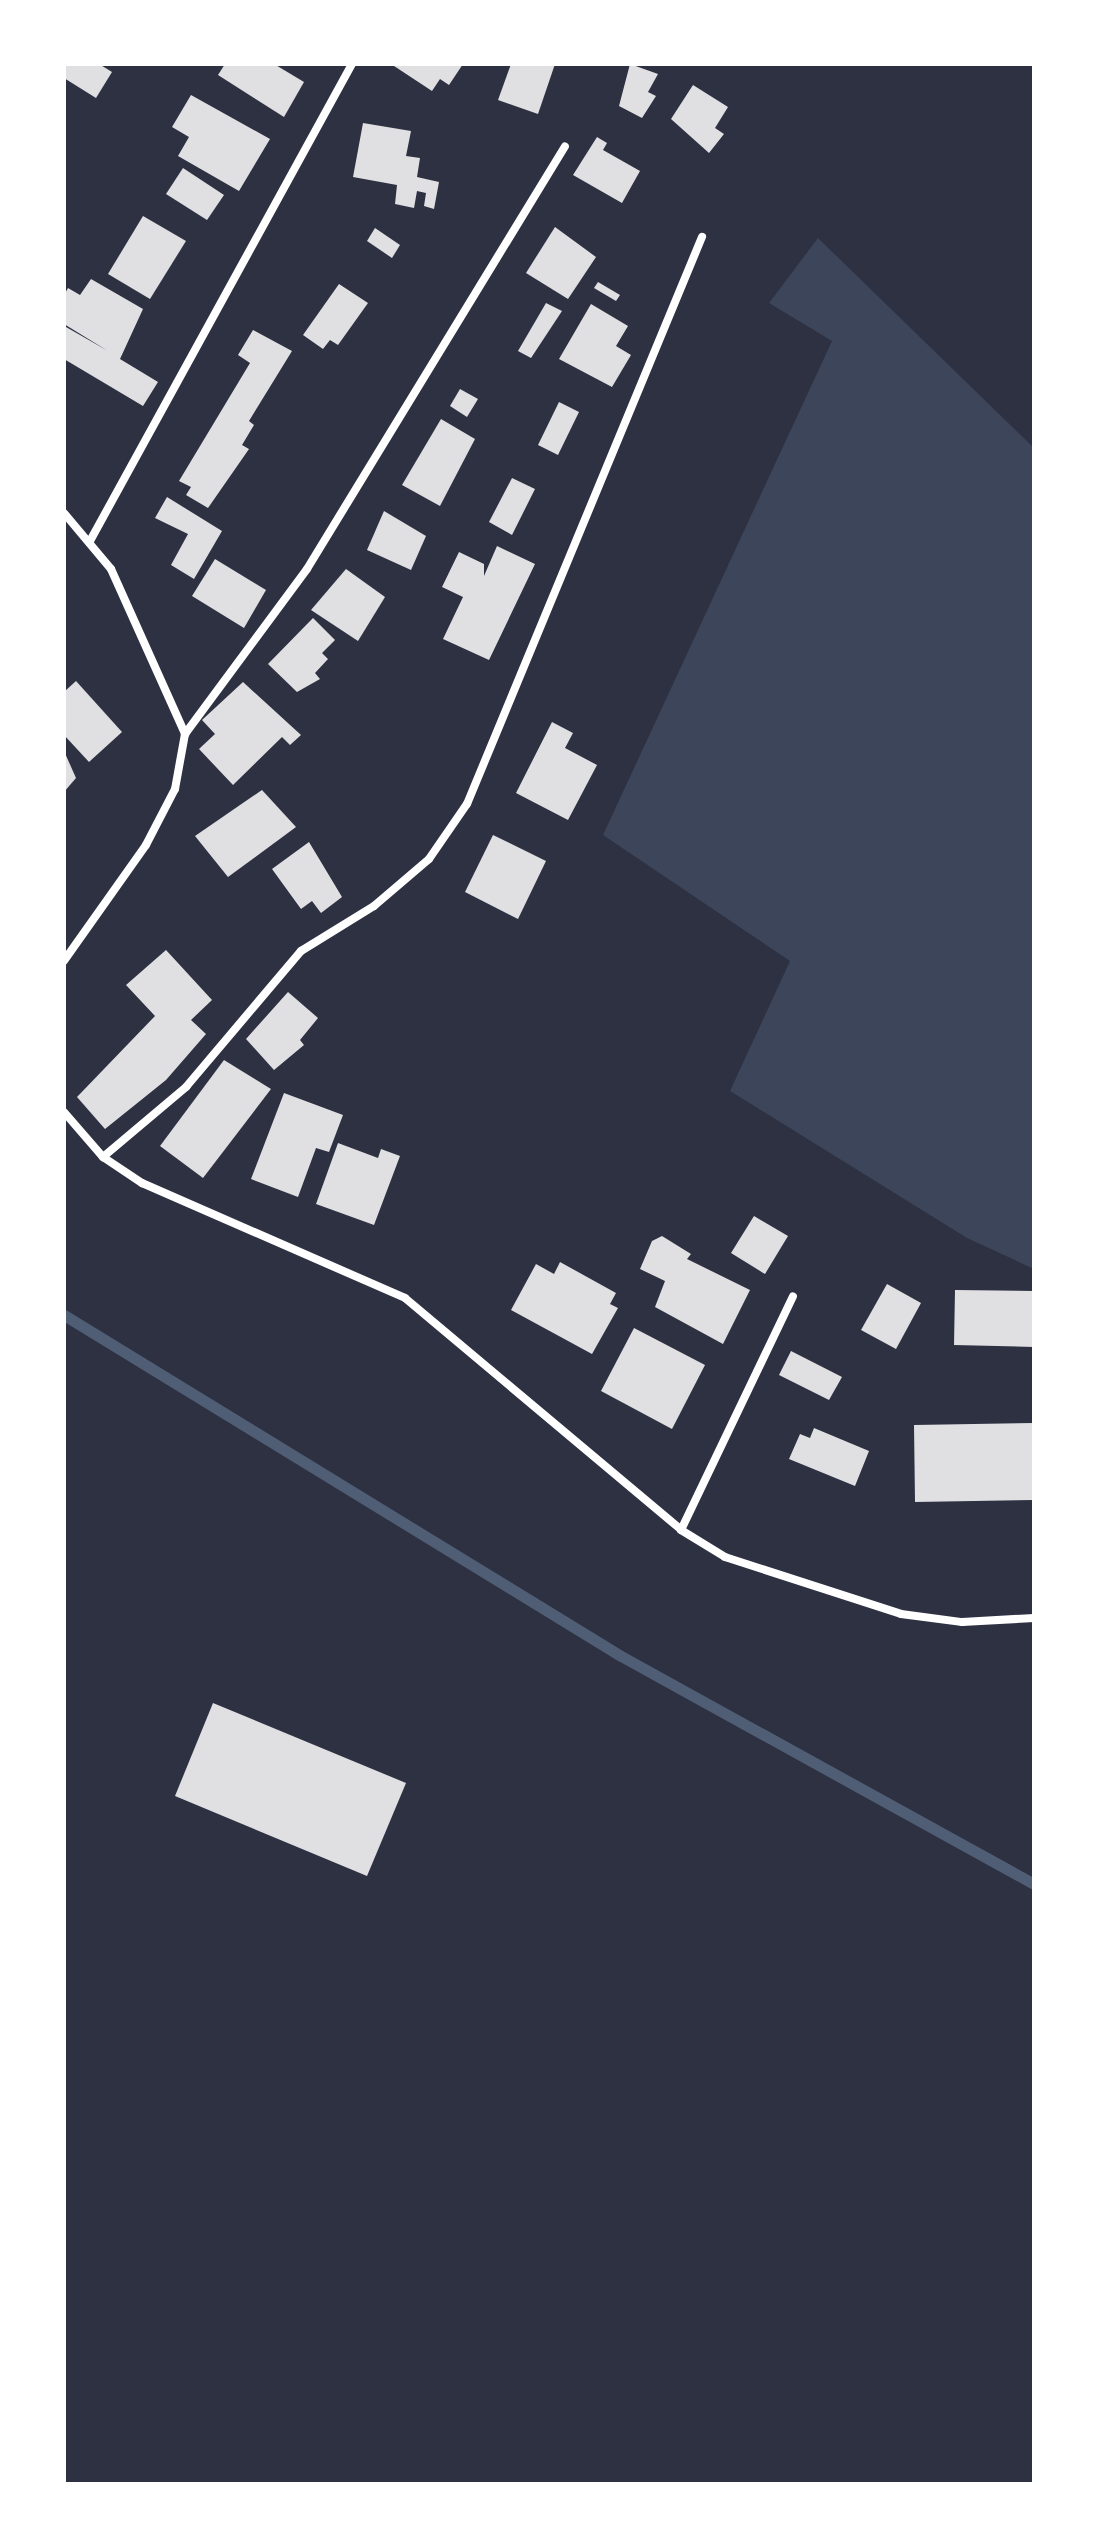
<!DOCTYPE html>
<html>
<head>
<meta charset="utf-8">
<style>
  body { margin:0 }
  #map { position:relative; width:1098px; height:2548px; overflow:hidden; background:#2d3142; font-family:Helvetica,sans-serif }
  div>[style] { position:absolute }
  .green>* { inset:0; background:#3c4559 }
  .stream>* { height:11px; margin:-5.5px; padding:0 5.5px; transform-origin:5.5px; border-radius:5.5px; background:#4f5d75 }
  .building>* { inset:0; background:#e0e0e3 }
  .minor>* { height:8px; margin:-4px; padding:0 4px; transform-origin:4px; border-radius:4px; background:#fff }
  span { translate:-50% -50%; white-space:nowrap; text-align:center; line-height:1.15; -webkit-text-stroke:8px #fff; paint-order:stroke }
  .frame { position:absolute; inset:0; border:66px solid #fff; pointer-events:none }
</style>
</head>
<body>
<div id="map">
  <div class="green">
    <i style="clip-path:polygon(818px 238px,1034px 448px,1034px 1269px,967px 1238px,730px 1091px,790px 961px,603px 835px,832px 341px,769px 303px)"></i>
  </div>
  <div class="stream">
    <i style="left:64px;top:1315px;width:653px;rotate:31.48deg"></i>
    <i style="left:621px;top:1656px;width:472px;rotate:28.9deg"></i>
  </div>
  <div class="building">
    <i style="clip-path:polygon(64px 64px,99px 64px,112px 72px,96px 98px,64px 78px)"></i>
    <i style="clip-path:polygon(225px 64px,274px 64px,304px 82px,284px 117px,218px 75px)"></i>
    <i style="clip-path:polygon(391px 64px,463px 64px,449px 85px,440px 79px,432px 91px)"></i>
    <i style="clip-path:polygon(511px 64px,555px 64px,538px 114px,498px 100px)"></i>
    <i style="clip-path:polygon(630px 64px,658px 74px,648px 92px,656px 96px,642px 118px,619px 106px)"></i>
    <i style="clip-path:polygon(693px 85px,728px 107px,715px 128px,724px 134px,709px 153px,671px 119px)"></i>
    <i style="clip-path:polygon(191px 95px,270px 139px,239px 191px,178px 156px,189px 137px,172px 127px)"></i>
    <i style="clip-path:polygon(363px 123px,411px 131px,406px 156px,420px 158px,417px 177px,439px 182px,434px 209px,424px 206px,426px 193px,417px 191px,414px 208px,395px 204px,397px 185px,353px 177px)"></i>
    <i style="clip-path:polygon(597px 137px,607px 143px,603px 150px,640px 171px,622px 203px,573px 175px)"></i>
    <i style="clip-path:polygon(183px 168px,224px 195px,207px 220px,166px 194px)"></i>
    <i style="clip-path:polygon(143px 216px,186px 241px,150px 299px,108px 274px)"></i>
    <i style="clip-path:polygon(555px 227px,596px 257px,568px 299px,526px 273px)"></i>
    <i style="clip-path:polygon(375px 228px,400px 245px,392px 258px,367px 241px)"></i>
    <i style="clip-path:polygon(91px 279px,143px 309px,120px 359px,158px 382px,143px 406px,64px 359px,66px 327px,108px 351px,64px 324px,64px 295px,68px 288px,80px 295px)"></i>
    <i style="clip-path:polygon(598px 282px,620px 295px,616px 301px,594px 288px)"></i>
    <i style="clip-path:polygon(339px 284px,368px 303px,338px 345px,330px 340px,323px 349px,303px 335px)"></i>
    <i style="clip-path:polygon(546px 303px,562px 311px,531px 358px,518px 351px)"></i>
    <i style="clip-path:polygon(591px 304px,628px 326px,616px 346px,631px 355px,612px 387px,559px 359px)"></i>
    <i style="clip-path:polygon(253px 330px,292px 351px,249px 421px,254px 425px,242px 445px,249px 449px,208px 508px,186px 495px,191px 487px,179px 481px,250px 363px,238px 355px)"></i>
    <i style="clip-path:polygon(460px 389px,478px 399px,467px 417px,450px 406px)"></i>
    <i style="clip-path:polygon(559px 402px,579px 412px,558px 455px,538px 445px)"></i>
    <i style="clip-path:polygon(441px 419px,475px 439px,440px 506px,402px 485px)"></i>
    <i style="clip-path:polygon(512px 478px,535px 489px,512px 535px,489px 522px)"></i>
    <i style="clip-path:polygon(167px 497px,222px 531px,194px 579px,171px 565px,188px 534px,155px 518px)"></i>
    <i style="clip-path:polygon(384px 511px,426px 536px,411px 570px,367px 550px)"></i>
    <i style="clip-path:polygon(497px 546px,535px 564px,489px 660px,443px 639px,463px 597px,442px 587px,459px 552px,484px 564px,484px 576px)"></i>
    <i style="clip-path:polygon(215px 559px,266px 590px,244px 628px,192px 596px)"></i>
    <i style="clip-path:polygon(346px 569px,385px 597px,358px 641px,311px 610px)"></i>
    <i style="clip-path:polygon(313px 618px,335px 640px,322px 653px,328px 659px,315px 673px,320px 679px,297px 692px,268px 664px)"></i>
    <i style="clip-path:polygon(76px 681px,122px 732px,89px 762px,64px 735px,64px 692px)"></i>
    <i style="clip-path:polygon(243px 682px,301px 735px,290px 745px,282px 737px,233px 785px,199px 749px,215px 734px,202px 720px)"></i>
    <i style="clip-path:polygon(552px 722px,573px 733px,565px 748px,597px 765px,568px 820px,516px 793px)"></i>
    <i style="clip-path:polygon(64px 751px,76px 778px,64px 792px)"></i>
    <i style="clip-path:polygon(262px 790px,296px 827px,228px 877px,195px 836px)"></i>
    <i style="clip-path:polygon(493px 835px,546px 861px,518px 919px,465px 892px)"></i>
    <i style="clip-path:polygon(309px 842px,342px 897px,321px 913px,312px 901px,301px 909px,272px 869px)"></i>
    <i style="clip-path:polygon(166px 950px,212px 1000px,191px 1020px,206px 1034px,166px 1080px,105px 1129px,77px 1097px,155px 1016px,126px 985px)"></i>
    <i style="clip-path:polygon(288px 992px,318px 1018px,300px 1040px,304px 1045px,274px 1070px,246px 1039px)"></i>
    <i style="clip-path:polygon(224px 1060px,271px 1089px,203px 1178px,160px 1146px)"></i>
    <i style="clip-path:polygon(284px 1093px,343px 1115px,329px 1152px,316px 1148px,298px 1197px,251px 1179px)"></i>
    <i style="clip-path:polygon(338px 1143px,378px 1158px,381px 1149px,400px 1156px,374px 1225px,316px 1204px)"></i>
    <i style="clip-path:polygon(754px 1216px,788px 1236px,765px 1274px,731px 1253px)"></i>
    <i style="clip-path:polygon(662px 1236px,691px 1254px,687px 1259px,750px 1290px,723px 1344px,655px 1307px,665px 1281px,640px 1269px,652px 1241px)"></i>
    <i style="clip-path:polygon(560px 1262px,616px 1293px,610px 1304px,618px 1308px,592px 1354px,511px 1310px,536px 1264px,554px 1274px)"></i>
    <i style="clip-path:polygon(887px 1284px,921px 1303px,896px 1349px,861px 1330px)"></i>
    <i style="clip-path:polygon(955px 1290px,1034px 1291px,1034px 1347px,954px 1345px)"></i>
    <i style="clip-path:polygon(634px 1328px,705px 1365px,672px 1429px,601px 1391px)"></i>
    <i style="clip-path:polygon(791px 1351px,842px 1377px,829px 1400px,779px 1375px)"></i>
    <i style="clip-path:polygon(1034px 1423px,1034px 1500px,915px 1502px,914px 1425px)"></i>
    <i style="clip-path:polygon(814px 1428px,869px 1451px,855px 1486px,789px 1459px,800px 1434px,810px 1438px)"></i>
    <i style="clip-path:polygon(213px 1703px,406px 1783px,367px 1876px,175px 1796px)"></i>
  </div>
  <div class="minor">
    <i style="left:64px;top:513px;width:73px;rotate:50deg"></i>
    <i style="left:111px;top:569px;width:181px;rotate:65.8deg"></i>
    <i style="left:185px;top:734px;width:56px;rotate:100.3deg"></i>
    <i style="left:175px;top:789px;width:63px;rotate:117.4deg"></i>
    <i style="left:146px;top:845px;width:142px;rotate:125.3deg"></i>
    <i style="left:90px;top:541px;width:544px;rotate:-61.22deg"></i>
    <i style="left:185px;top:734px;width:205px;rotate:-53.5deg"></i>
    <i style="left:307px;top:569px;width:495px;rotate:-58.6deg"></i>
    <i style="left:64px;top:1112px;width:60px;rotate:49.1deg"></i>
    <i style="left:103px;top:1157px;width:47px;rotate:33.7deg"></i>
    <i style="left:142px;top:1183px;width:287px;rotate:23.6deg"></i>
    <i style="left:405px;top:1298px;width:361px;rotate:40deg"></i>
    <i style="left:681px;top:1530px;width:52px;rotate:31.5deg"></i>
    <i style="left:725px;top:1557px;width:185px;rotate:17.9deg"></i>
    <i style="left:901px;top:1614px;width:62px;rotate:7.5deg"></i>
    <i style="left:962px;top:1622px;width:72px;rotate:-3.2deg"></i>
    <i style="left:103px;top:1157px;width:109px;rotate:-40.1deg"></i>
    <i style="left:186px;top:1087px;width:178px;rotate:-49.8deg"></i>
    <i style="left:301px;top:951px;width:86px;rotate:-31.7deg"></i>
    <i style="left:374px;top:906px;width:72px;rotate:-40.5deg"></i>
    <i style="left:429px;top:859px;width:67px;rotate:-55.4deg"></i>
    <i style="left:467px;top:804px;width:614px;rotate:-67.49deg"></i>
    <i style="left:681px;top:1530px;width:259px;rotate:-64.4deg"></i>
  </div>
  <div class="frame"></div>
</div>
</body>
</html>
